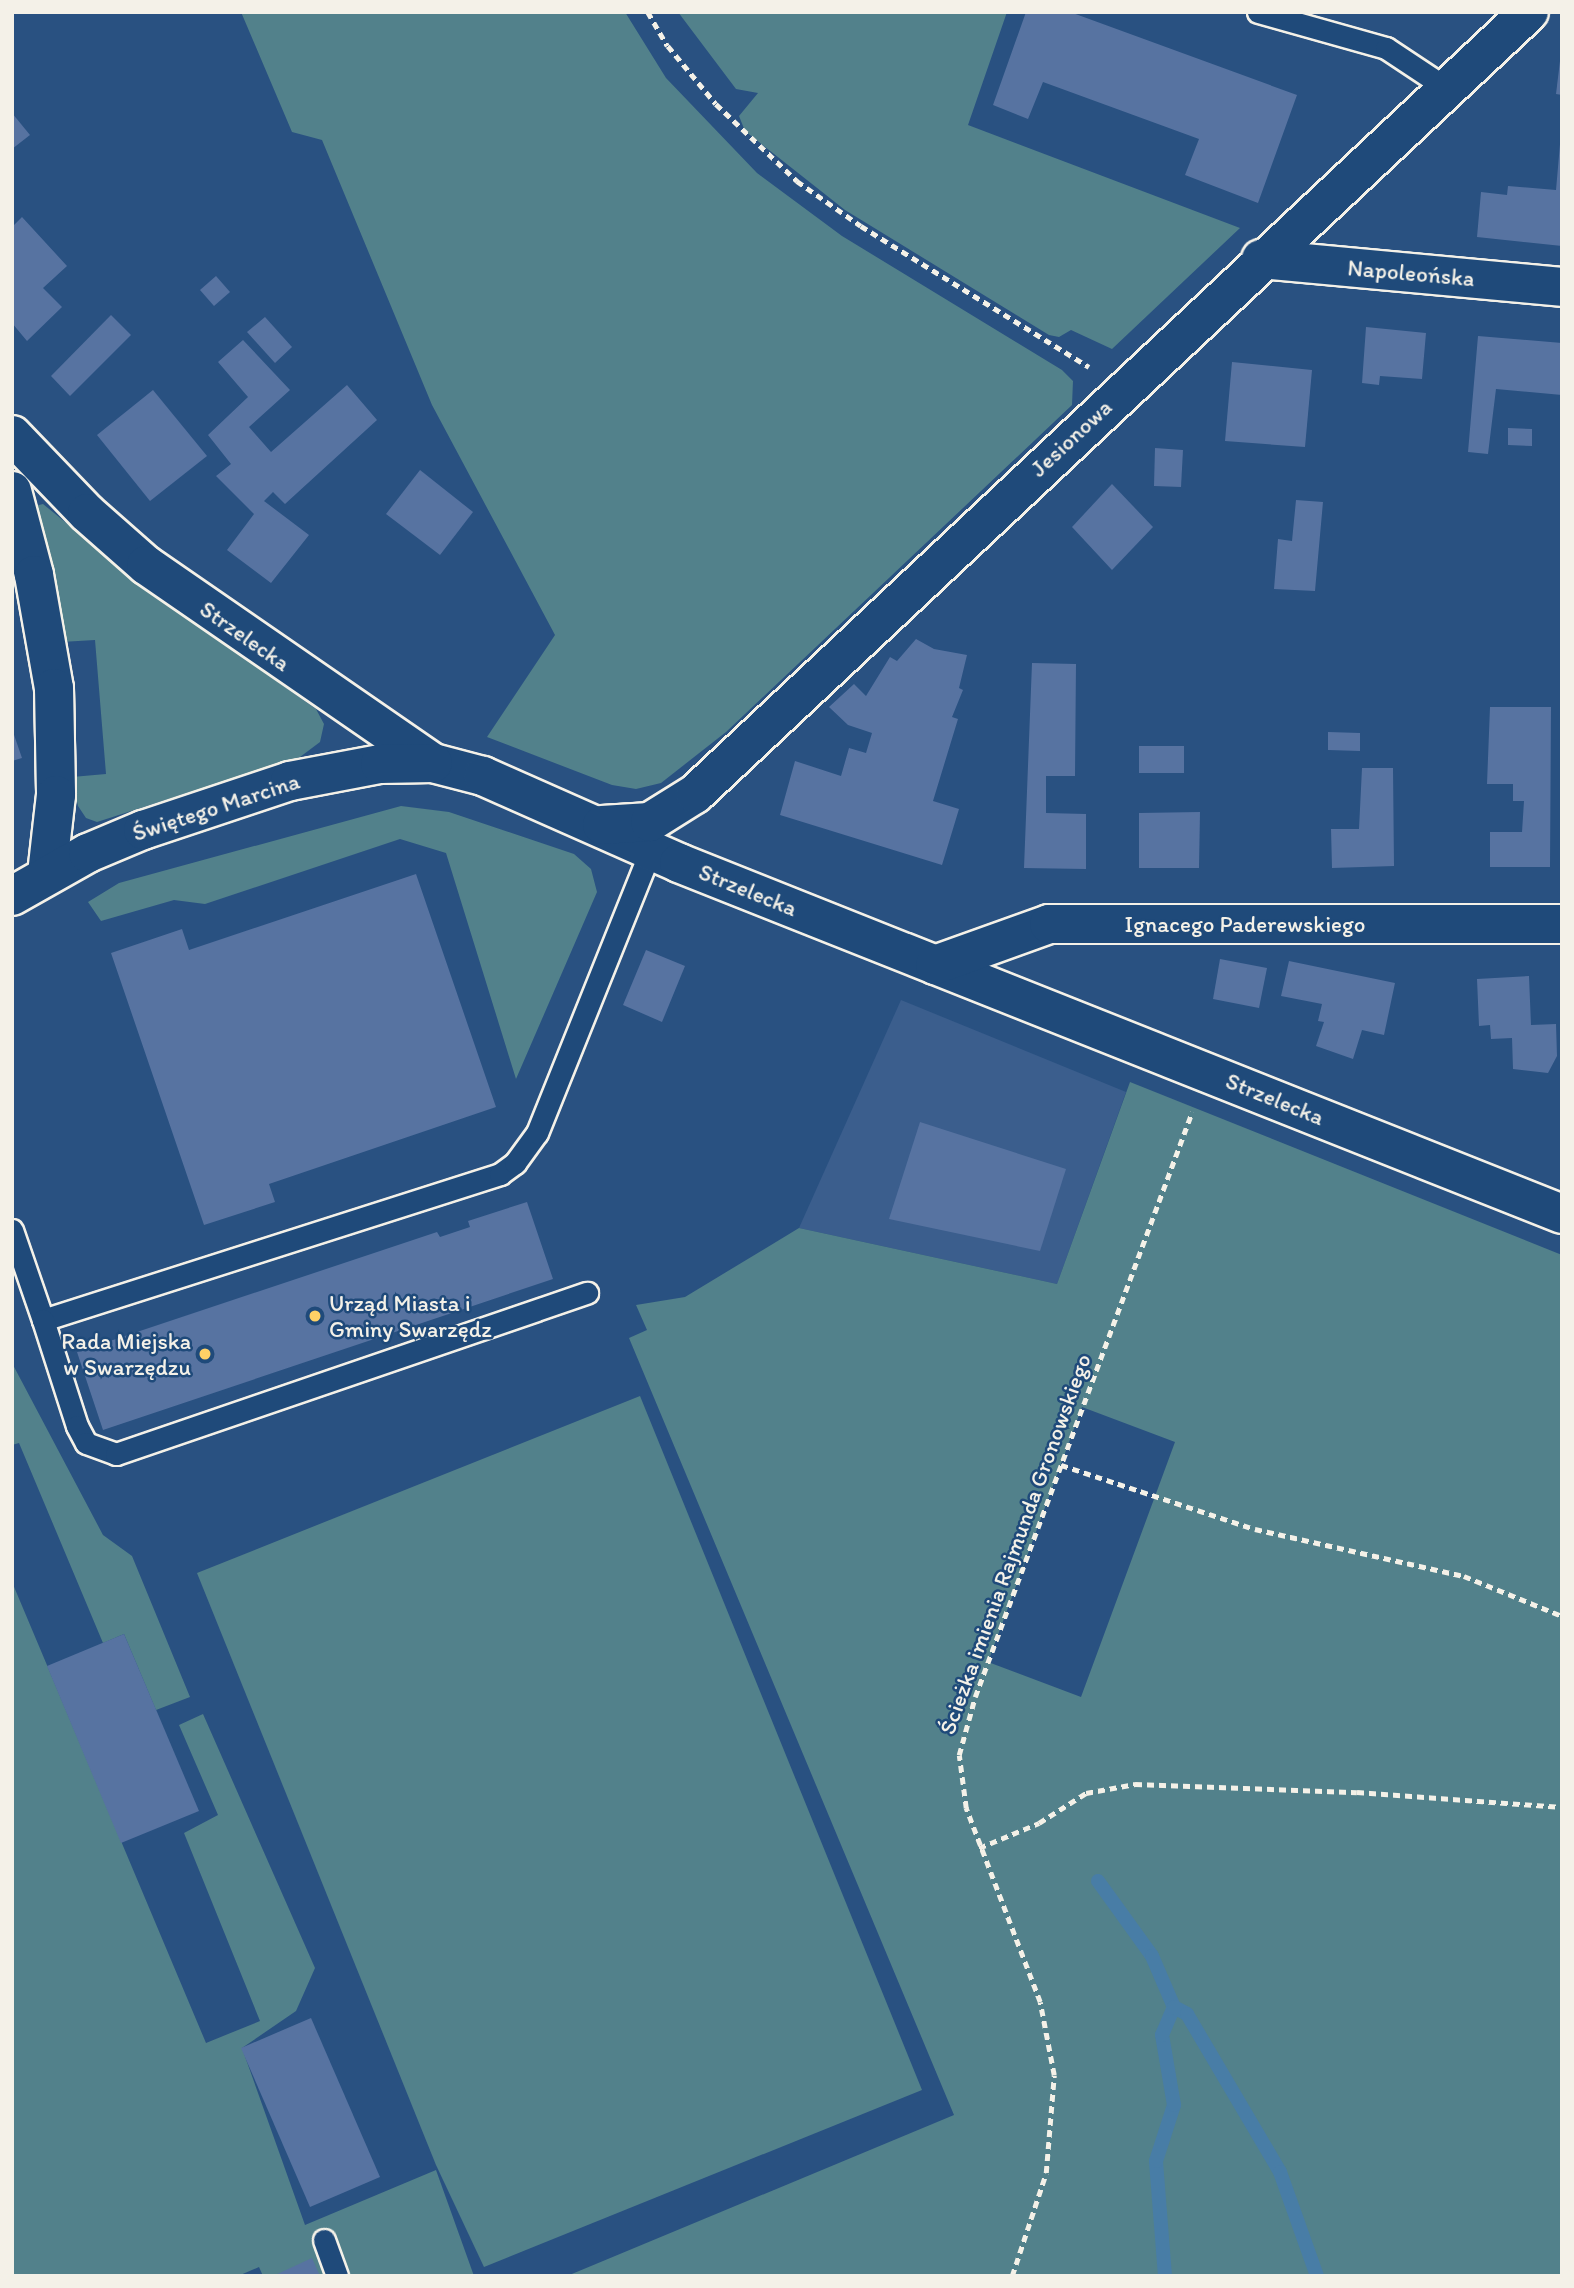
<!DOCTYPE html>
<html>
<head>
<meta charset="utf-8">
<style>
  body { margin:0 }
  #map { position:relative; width:1574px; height:2288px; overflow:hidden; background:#295181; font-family:Itim,sans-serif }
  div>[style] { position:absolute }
  .built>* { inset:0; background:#3b5e8d }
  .green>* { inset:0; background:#52818b }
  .stream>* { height:14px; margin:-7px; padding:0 7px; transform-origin:7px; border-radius:7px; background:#487da6 }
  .building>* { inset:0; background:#5773a1 }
  .path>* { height:4.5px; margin-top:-2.25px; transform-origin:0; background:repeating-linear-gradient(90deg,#f4f1e8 0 7px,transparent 0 12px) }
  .roads { filter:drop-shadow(2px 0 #f4f1e8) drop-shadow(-2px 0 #f4f1e8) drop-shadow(0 2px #f4f1e8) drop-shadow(0 -2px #f4f1e8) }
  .lane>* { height:21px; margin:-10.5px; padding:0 10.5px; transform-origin:10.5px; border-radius:10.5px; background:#1f4a7a }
  .street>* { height:38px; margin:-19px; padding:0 19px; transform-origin:19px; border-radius:19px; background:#1f4a7a }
  .dots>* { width:19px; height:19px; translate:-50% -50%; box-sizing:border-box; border:4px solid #1f4a7a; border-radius:50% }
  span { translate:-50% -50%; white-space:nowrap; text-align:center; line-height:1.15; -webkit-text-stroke:5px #1f4a7a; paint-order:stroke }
  .street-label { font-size:23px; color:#f4f1e8 }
  .poi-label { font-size:23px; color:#f4f1e8 }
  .left { translate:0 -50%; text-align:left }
  .right { translate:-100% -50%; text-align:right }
  .frame { position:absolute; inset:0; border:14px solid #f4f1e8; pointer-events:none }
</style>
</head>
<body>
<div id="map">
  <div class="built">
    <i style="clip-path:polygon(901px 1000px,1126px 1092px,1057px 1284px,799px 1228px)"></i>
  </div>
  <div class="green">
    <i style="clip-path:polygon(241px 12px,625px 12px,666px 78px,757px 173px,842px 236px,1062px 370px,1073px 381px,1072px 405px,726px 732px,661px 783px,636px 789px,612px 785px,487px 737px,555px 635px,432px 405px,322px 140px,292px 132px)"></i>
    <i style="clip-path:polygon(678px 12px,1007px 12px,968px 125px,1240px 228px,1112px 349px,1071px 330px,1059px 337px,1049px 335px,845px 210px,745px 131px,739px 116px,758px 93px,736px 89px)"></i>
    <i style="clip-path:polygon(43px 504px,156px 596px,316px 709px,324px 724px,320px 742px,300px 757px,97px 822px,86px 818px,78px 806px,72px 777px,106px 774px,95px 640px,61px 642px,35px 506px)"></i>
    <i style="clip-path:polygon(401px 806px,449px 812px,574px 854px,591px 869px,597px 892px,516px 1079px,446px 853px,400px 839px,205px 904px,174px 900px,101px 921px,88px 902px,119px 883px)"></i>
    <i style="clip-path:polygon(evenodd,1130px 1082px,1562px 1255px,1562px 2276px,567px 2276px,954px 2115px,629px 1338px,647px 1330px,636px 1305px,685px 1297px,799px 1228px,1057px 1284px,1130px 1082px,1082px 1407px,1175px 1442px,1081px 1697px,988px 1662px,1082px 1407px)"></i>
    <i style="clip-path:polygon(12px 1363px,103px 1535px,132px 1556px,190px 1697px,156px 1710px,124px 1634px,103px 1643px,19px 1443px,12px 1445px)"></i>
    <i style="clip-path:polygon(640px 1396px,922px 2090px,484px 2267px,436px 2165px,197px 1573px)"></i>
    <i style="clip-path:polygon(12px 1582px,206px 2043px,260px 2021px,184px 1833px,218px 1815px,179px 1725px,203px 1714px,315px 1968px,296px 2011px,242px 2048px,305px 2225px,436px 2170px,474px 2276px,263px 2276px,259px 2267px,238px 2276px,12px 2276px)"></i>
  </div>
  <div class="stream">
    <i style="left:1098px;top:1881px;width:92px;rotate:54.2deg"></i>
    <i style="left:1152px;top:1956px;width:56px;rotate:66.7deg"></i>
    <i style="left:1165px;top:2276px;width:115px;rotate:-94.5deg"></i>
    <i style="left:1156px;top:2161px;width:59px;rotate:-72.2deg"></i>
    <i style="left:1174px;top:2105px;width:71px;rotate:-99.7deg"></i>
    <i style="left:1162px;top:2035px;width:30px;rotate:-67deg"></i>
    <i style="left:1174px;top:2007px;width:15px;rotate:28deg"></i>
    <i style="left:1187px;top:2014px;width:183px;rotate:59.5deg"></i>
    <i style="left:1280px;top:2172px;width:110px;rotate:70.4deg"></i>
  </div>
  <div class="building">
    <i style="clip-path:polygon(1026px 12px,1070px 12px,1297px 95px,1258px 203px,1185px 175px,1199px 139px,1043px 82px,1028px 119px,993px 105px)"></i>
    <i style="clip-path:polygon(1560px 61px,1562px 61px,1562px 95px,1556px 94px)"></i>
    <i style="clip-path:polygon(12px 113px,30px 135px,12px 149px)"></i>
    <i style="clip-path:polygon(1560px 144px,1562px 246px,1477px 237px,1481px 192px,1507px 195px,1508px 186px,1556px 190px)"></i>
    <i style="clip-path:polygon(22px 217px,67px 266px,43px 288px,62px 307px,27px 341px,12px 323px,12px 227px)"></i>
    <i style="clip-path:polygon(216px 276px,230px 292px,214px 306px,200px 290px)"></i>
    <i style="clip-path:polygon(111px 315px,131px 335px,70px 396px,51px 376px)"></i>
    <i style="clip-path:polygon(265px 317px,292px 347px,275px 363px,247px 332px)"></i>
    <i style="clip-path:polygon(1366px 327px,1426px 333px,1422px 379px,1380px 376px,1379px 385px,1362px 383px)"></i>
    <i style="clip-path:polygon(1478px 336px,1562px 343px,1562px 395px,1496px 389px,1488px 454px,1468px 452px)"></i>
    <i style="clip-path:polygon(243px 340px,290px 390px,249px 427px,271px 452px,347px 385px,377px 420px,285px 504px,273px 492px,264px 501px,309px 535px,271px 583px,227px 550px,254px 514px,216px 476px,231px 464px,208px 435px,248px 397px,218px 362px)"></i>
    <i style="clip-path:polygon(1232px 362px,1312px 370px,1305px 447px,1225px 441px)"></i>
    <i style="clip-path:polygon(153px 390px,207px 456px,150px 501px,97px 435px)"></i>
    <i style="clip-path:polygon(1508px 428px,1532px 429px,1532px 446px,1508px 445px)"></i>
    <i style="clip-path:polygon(1155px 448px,1183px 450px,1181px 487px,1154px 486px)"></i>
    <i style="clip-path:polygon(420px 470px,473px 512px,440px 555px,386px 514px)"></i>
    <i style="clip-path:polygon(1112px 484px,1153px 527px,1112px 570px,1072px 527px)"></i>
    <i style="clip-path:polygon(1296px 500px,1323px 502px,1315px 591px,1274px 589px,1278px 539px,1292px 541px)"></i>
    <i style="clip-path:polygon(916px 639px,934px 649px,967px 655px,959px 688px,963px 690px,952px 717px,958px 719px,933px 801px,959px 809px,942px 865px,780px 815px,795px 761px,841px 776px,849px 748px,866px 753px,872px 733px,848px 725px,829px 707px,854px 684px,866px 696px,890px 657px,897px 661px)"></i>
    <i style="clip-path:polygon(1032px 663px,1076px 664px,1075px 776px,1046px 776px,1046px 813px,1086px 814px,1086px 869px,1024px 868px)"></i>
    <i style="clip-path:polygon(1490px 707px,1551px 707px,1550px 867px,1490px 867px,1490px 832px,1522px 832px,1524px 801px,1513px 801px,1513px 784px,1487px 784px)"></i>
    <i style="clip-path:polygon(12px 729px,22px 758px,12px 761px)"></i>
    <i style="clip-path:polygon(1328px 732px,1360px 733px,1360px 751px,1328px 750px)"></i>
    <i style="clip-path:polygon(1139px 746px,1184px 746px,1184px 773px,1139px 773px)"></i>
    <i style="clip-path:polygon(1362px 768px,1393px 768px,1394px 866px,1332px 868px,1331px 829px,1359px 829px)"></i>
    <i style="clip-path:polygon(1200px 812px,1199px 868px,1139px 868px,1139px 813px)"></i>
    <i style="clip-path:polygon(416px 874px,496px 1107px,269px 1184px,275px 1202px,204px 1225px,111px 953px,182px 929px,189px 950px)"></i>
    <i style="clip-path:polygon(646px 950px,685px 966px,662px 1022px,623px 1005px)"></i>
    <i style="clip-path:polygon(1220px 959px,1267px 968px,1259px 1008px,1213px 999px)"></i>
    <i style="clip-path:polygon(1289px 961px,1395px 983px,1384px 1035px,1362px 1030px,1353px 1059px,1316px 1046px,1324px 1022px,1318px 1021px,1322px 1004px,1281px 996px)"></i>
    <i style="clip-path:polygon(1529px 976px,1531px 1025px,1556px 1024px,1557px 1056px,1548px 1073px,1513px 1069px,1512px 1038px,1491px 1039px,1490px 1025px,1479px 1026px,1477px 979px)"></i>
    <i style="clip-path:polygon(920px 1122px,1066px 1169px,1040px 1251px,889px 1219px)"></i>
    <i style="clip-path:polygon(527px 1202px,553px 1279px,103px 1430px,77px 1352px,437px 1232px,440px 1237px,470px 1227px,468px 1221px)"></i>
    <i style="clip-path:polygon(124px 1634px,199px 1811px,121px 1843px,47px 1666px)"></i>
    <i style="clip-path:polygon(311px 2018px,380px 2177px,310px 2207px,241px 2048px)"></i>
    <i style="clip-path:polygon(312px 2258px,320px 2276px,273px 2276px)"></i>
  </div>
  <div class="path">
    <i style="left:648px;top:12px;width:39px;rotate:60deg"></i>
    <i style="left:668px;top:46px;width:75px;rotate:50.4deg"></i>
    <i style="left:716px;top:104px;width:112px;rotate:43.5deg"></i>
    <i style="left:797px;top:181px;width:78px;rotate:35.1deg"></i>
    <i style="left:861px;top:226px;width:268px;rotate:31.7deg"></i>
    <i style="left:1061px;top:1465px;width:204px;rotate:18.3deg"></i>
    <i style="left:1255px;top:1529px;width:214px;rotate:12.7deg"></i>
    <i style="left:1464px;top:1576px;width:106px;rotate:22.2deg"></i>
    <i style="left:979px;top:1848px;width:65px;rotate:-22.6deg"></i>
    <i style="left:1039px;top:1823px;width:56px;rotate:-32.6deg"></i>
    <i style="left:1086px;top:1793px;width:50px;rotate:-10.4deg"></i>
    <i style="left:1135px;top:1784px;width:222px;rotate:2.1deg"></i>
    <i style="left:1357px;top:1792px;width:206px;rotate:4.2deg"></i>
    <i style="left:1012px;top:2276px;width:108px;rotate:-71.7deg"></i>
    <i style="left:1046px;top:2173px;width:98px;rotate:-85.3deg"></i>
    <i style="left:1054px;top:2075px;width:74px;rotate:-100.9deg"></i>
    <i style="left:1040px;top:2002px;width:208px;rotate:-110.9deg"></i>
    <i style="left:966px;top:1808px;width:53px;rotate:-97.5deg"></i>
    <i style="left:959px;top:1755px;width:60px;rotate:-74.6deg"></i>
    <i style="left:975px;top:1697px;width:624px;rotate:-69.65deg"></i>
  </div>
  <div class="roads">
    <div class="lane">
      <i style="left:1258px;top:12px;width:133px;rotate:15.7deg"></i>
      <i style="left:1386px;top:48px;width:71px;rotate:33.5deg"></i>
      <i style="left:12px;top:1230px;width:95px;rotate:71deg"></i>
      <i style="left:43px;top:1320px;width:480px;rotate:-17.7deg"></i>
      <i style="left:500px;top:1174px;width:19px;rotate:-36deg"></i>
      <i style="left:515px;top:1163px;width:37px;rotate:-54deg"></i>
      <i style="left:537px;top:1133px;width:305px;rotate:-68.1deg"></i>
      <i style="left:43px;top:1320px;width:111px;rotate:72.2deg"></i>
      <i style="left:77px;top:1426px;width:19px;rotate:62deg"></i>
      <i style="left:86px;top:1443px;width:32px;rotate:20deg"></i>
      <i style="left:116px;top:1454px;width:498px;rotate:-18.9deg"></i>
      <i style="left:324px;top:2240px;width:38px;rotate:70deg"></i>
    </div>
    <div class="street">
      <i style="left:1261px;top:259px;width:302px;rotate:5.3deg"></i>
      <i style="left:12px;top:435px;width:108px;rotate:46.1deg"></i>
      <i style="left:87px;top:513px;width:79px;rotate:41.4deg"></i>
      <i style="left:146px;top:565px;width:349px;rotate:34.6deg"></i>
      <i style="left:433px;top:763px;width:52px;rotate:14.6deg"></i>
      <i style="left:483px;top:776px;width:214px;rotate:23.9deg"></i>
      <i style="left:679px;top:863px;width:950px;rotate:21.68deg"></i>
      <i style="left:12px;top:491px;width:87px;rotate:75.3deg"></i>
      <i style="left:34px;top:575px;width:115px;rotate:80deg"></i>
      <i style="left:54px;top:688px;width:107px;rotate:88.9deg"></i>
      <i style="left:56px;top:795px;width:80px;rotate:96.5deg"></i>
      <i style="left:602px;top:825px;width:48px;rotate:-3.6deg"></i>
      <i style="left:650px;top:822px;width:53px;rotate:-31.9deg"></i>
      <i style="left:695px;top:794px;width:1143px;rotate:-43.16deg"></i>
      <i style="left:12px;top:896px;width:87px;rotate:-29.5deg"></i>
      <i style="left:88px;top:853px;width:60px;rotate:-22.7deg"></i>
      <i style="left:143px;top:830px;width:155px;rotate:-18.4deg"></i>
      <i style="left:290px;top:781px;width:92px;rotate:-10.7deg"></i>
      <i style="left:380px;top:764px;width:53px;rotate:-1.1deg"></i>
      <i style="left:935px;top:965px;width:121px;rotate:-19.8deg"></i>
      <i style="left:1049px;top:924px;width:513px"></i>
    </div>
  </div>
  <div class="dots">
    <i style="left:315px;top:1316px;background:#ffd166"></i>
    <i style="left:205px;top:1354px;background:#ffd166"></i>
  </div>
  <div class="street-label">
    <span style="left:1411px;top:273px;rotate:5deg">Napoleońska</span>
    <span style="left:1071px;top:438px;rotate:-43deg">Jesionowa</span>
    <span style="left:245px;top:636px;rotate:35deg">Strzelecka</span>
    <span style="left:216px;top:807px;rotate:-18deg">Świętego Marcina</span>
    <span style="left:748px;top:890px;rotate:22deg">Strzelecka</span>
    <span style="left:1245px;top:924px">Ignacego Paderewskiego</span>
    <span style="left:1275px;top:1099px;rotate:22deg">Strzelecka</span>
    <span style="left:1015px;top:1544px;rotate:-70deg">Ścieżka imienia Rajmunda Gronowskiego</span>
  </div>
  <div class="poi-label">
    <span class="left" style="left:329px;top:1316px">Urząd Miasta i<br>Gminy Swarzędz</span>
    <span class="right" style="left:191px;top:1354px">Rada Miejska<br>w Swarzędzu</span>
  </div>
  <div class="frame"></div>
</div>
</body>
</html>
